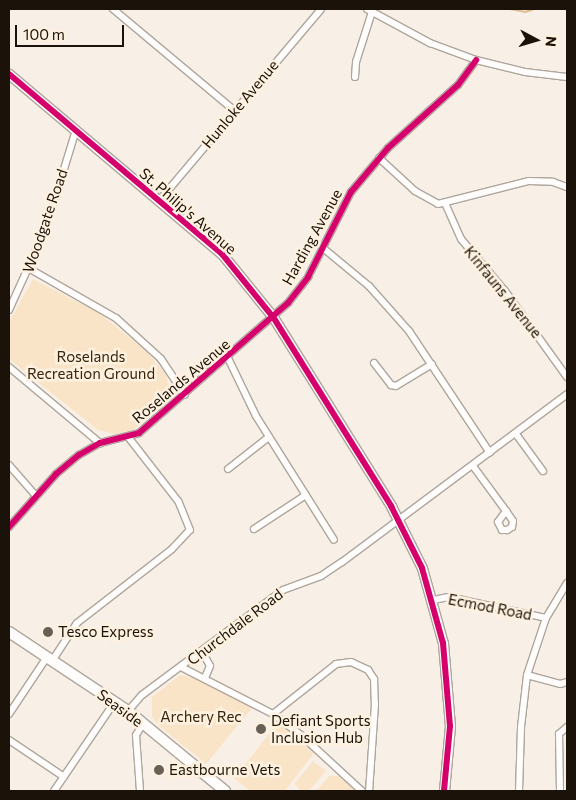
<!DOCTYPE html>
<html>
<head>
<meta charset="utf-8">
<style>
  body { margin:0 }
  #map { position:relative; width:576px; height:800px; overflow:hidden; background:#f8f0e7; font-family:Commissioner,sans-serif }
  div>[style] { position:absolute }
  .green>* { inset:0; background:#fae4c8 }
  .stream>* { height:2px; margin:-1px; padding:0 1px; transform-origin:1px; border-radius:1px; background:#ddbc8e }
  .roads { filter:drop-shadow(1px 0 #aea69d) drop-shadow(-1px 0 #aea69d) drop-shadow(0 1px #aea69d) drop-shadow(0 -1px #aea69d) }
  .street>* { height:6px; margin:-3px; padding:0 3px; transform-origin:3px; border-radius:3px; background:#fefdfb }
  .secondary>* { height:9px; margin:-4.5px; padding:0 4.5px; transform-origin:4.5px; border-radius:4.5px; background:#fefdfb }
  .primary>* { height:10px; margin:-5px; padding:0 5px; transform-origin:5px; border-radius:5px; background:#fefdfb }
  .cycleway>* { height:6px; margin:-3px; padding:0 3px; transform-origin:3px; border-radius:3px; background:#d6006c }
  .dots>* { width:14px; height:14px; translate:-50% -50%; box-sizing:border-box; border:2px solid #fff1e0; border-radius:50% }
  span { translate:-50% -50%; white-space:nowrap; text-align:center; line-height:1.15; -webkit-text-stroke:5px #fff1e0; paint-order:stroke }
  .street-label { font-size:15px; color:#1b1309 }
  .park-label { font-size:15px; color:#382509 }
  .poi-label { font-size:15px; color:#1b1309 }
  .left { translate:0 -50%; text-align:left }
  .frame { position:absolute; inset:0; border:10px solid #1b1309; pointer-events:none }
  .north { position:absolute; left:511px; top:15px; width:50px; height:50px; -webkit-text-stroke:4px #fff1e0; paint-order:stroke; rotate:96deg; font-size:14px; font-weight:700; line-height:20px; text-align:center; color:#1b1309 }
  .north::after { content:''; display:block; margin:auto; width:18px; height:22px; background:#1b1309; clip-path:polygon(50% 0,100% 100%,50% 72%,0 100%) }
  .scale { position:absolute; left:15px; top:25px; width:109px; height:22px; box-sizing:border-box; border:2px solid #1b1309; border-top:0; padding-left:6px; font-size:15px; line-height:18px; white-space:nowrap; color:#1b1309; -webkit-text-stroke:4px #fff1e0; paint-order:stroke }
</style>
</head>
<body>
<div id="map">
  <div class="green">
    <i style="clip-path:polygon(33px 279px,99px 313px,144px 349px,165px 373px,171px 390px,168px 399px,133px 430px,114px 434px,98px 430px,9px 359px,9px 322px)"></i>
    <i style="clip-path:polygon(180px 675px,195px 678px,254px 706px,206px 764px,157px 724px,152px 716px,152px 697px)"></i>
    <i style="clip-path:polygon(278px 723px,314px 753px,285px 791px,250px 791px,234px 778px)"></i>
    <i style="clip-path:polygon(313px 761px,326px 771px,309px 791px,302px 791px,294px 784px)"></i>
    <i style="clip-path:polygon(329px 776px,341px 776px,355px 791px,316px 791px)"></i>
  </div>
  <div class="stream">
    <i style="left:510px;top:9px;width:15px;rotate:11deg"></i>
    <i style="left:525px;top:12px;width:9px;rotate:-18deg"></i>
  </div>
  <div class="roads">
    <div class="street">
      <i style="left:113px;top:9px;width:158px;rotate:39.9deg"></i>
      <i style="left:367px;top:9px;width:72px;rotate:28.4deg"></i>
      <i style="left:430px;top:43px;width:49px;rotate:20.3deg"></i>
      <i style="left:476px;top:60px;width:50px;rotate:13.8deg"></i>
      <i style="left:525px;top:72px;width:42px;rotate:6.8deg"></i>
      <i style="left:355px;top:77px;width:15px;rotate:-86deg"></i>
      <i style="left:356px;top:62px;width:52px;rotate:-72.3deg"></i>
      <i style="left:379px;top:158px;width:49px;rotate:42.5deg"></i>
      <i style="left:415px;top:191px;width:26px;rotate:29deg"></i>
      <i style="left:438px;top:204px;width:94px;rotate:-14.2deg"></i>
      <i style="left:529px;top:181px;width:24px;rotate:2deg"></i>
      <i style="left:553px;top:182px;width:15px;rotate:20deg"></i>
      <i style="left:159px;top:201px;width:251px;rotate:-49.8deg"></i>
      <i style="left:445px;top:203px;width:39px;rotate:66deg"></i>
      <i style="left:461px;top:239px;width:68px;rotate:49.8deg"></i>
      <i style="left:505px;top:291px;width:106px;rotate:54.2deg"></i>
      <i style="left:323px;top:248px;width:60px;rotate:39.6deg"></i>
      <i style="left:369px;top:286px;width:60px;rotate:48.4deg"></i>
      <i style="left:409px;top:331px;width:146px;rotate:56.4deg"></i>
      <i style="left:30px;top:269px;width:99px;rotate:29.7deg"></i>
      <i style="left:116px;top:318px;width:61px;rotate:42.3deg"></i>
      <i style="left:161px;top:359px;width:43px;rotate:56.3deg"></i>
      <i style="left:9px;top:310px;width:90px;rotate:-65.7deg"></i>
      <i style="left:46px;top:228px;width:102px;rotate:-73deg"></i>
      <i style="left:228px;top:358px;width:64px;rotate:64.2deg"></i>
      <i style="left:256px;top:416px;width:146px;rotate:57.8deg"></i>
      <i style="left:374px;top:363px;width:28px;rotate:52deg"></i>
      <i style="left:391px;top:385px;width:5px;rotate:11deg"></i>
      <i style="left:396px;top:386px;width:42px;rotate:-31.4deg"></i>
      <i style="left:9px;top:367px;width:119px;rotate:39.9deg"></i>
      <i style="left:516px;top:434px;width:46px;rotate:53.9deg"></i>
      <i style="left:9px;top:465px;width:41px;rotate:48.9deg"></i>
      <i style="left:473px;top:466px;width:56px;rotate:53.7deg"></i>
      <i style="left:506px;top:511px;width:12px;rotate:55deg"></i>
      <i style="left:513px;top:521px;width:6px;rotate:99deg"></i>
      <i style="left:512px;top:527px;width:6px;rotate:149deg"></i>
      <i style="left:507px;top:530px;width:5px;rotate:180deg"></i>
      <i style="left:502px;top:530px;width:9px;rotate:-117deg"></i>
      <i style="left:498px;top:522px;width:14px;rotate:-54deg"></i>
      <i style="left:228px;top:469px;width:52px;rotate:-38deg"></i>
      <i style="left:9px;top:527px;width:71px;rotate:-48.4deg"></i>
      <i style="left:56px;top:474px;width:30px;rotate:-40deg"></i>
      <i style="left:79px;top:455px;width:24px;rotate:-30deg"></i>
      <i style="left:100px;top:443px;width:40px;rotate:-14.4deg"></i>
      <i style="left:139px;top:433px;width:198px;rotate:-41.1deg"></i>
      <i style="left:288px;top:303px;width:33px;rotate:-52deg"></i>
      <i style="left:308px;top:277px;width:95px;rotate:-63.2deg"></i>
      <i style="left:351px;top:192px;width:57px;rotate:-49.9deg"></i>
      <i style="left:388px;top:148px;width:94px;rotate:-42deg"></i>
      <i style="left:458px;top:85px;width:31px;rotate:-54deg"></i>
      <i style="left:254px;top:529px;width:62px;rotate:-33.2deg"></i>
      <i style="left:433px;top:600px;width:16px;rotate:-11deg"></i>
      <i style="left:449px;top:597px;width:99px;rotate:12.2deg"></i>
      <i style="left:202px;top:652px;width:16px;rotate:60deg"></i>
      <i style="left:210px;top:666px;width:13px;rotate:113deg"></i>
      <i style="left:52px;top:661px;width:45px;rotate:-56.7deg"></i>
      <i style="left:77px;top:623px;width:120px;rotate:-37.9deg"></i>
      <i style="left:172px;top:549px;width:26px;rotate:-47deg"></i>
      <i style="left:190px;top:530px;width:31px;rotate:-112deg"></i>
      <i style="left:178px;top:501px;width:80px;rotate:-127.9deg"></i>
      <i style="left:181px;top:667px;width:103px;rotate:27.1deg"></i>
      <i style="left:273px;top:714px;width:35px;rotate:37deg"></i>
      <i style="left:301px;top:735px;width:83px;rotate:42.6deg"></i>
      <i style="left:527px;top:675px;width:34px;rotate:15deg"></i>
      <i style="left:560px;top:684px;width:7px;rotate:-16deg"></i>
      <i style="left:128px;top:711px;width:21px;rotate:-49deg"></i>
      <i style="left:142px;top:695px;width:176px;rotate:-36.7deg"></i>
      <i style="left:283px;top:590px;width:40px;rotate:-20.2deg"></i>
      <i style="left:321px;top:576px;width:25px;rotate:-34deg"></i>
      <i style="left:342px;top:562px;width:281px;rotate:-36.7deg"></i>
      <i style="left:9px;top:714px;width:69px;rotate:-56.3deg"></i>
      <i style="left:273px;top:714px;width:80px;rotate:-38.4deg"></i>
      <i style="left:336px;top:664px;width:15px;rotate:-8deg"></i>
      <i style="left:351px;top:662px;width:19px;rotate:25deg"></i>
      <i style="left:368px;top:670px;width:11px;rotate:56deg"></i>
      <i style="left:374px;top:679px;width:25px;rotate:88deg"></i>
      <i style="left:375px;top:704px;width:87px;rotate:93.9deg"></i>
      <i style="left:9px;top:740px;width:66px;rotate:33.9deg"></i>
      <i style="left:54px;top:791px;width:107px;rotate:-55.7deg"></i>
      <i style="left:140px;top:791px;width:56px;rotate:-94.1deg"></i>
      <i style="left:136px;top:735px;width:13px;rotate:-58deg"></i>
      <i style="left:519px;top:791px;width:64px;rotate:-88.2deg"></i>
      <i style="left:521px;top:727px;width:52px;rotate:-83.4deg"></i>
      <i style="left:527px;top:675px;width:60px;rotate:-71.6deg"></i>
      <i style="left:546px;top:618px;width:41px;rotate:-59deg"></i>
      <i style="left:560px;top:791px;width:57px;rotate:-91deg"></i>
      <i style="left:559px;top:734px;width:11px;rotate:-41deg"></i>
    </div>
    <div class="secondary">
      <i style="left:9px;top:74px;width:279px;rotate:40.2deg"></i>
      <i style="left:222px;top:254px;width:81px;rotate:51deg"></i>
      <i style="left:273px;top:317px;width:223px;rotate:58deg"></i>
      <i style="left:391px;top:506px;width:69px;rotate:63.4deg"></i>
      <i style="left:422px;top:568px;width:78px;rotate:74.4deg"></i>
      <i style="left:443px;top:643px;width:83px;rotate:85.2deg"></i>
      <i style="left:450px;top:726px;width:65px;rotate:95.3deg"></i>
    </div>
    <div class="primary">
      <i style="left:9px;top:632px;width:143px;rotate:33.6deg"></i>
      <i style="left:128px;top:711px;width:126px;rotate:39.5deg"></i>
    </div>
  </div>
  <div class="cycleway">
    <i style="left:9px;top:74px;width:279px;rotate:40.2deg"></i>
    <i style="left:222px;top:254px;width:81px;rotate:51deg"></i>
    <i style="left:273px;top:317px;width:223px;rotate:58deg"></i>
    <i style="left:391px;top:506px;width:69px;rotate:63.4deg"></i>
    <i style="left:422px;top:568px;width:78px;rotate:74.4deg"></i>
    <i style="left:443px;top:643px;width:83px;rotate:85.2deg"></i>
    <i style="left:450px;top:726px;width:65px;rotate:95.3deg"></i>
    <i style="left:9px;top:527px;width:71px;rotate:-48.4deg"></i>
    <i style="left:56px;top:474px;width:30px;rotate:-40deg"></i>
    <i style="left:79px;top:455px;width:24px;rotate:-30deg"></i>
    <i style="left:100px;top:443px;width:40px;rotate:-14.4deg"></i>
    <i style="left:139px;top:433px;width:198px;rotate:-41.1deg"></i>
    <i style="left:288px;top:303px;width:33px;rotate:-52deg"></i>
    <i style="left:308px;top:277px;width:95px;rotate:-63.2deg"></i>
    <i style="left:351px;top:192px;width:57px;rotate:-49.9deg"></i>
    <i style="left:388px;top:148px;width:94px;rotate:-42deg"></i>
    <i style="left:458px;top:85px;width:31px;rotate:-54deg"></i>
  </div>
  <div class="dots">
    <i style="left:48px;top:632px;background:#686057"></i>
    <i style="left:261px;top:729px;background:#686057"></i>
    <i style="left:159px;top:770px;background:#686057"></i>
  </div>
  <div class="street-label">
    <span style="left:240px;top:104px;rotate:-50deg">Hunloke Avenue</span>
    <span style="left:188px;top:211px;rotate:41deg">St. Philip's Avenue</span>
    <span style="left:45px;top:221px;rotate:-71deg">Woodgate Road</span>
    <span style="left:312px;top:237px;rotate:-61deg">Harding Avenue</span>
    <span style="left:503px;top:292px;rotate:51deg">Kinfauns Avenue</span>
    <span style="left:181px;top:381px;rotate:-40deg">Roselands Avenue</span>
    <span style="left:490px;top:607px;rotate:11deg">Ecmod Road</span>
    <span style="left:235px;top:627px;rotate:-37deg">Churchdale Road</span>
    <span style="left:120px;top:708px;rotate:36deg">Seaside</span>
  </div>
  <div class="park-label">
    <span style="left:91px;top:365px">Roselands<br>Recreation Ground</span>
    <span style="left:201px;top:717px">Archery Rec</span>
  </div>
  <div class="poi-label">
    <span class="left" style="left:58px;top:632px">Tesco Express</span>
    <span class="left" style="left:271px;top:729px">Defiant Sports<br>Inclusion Hub</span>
    <span class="left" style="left:169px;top:770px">Eastbourne Vets</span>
  </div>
  <div class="frame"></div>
  <div class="north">N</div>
  <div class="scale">100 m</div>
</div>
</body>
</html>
